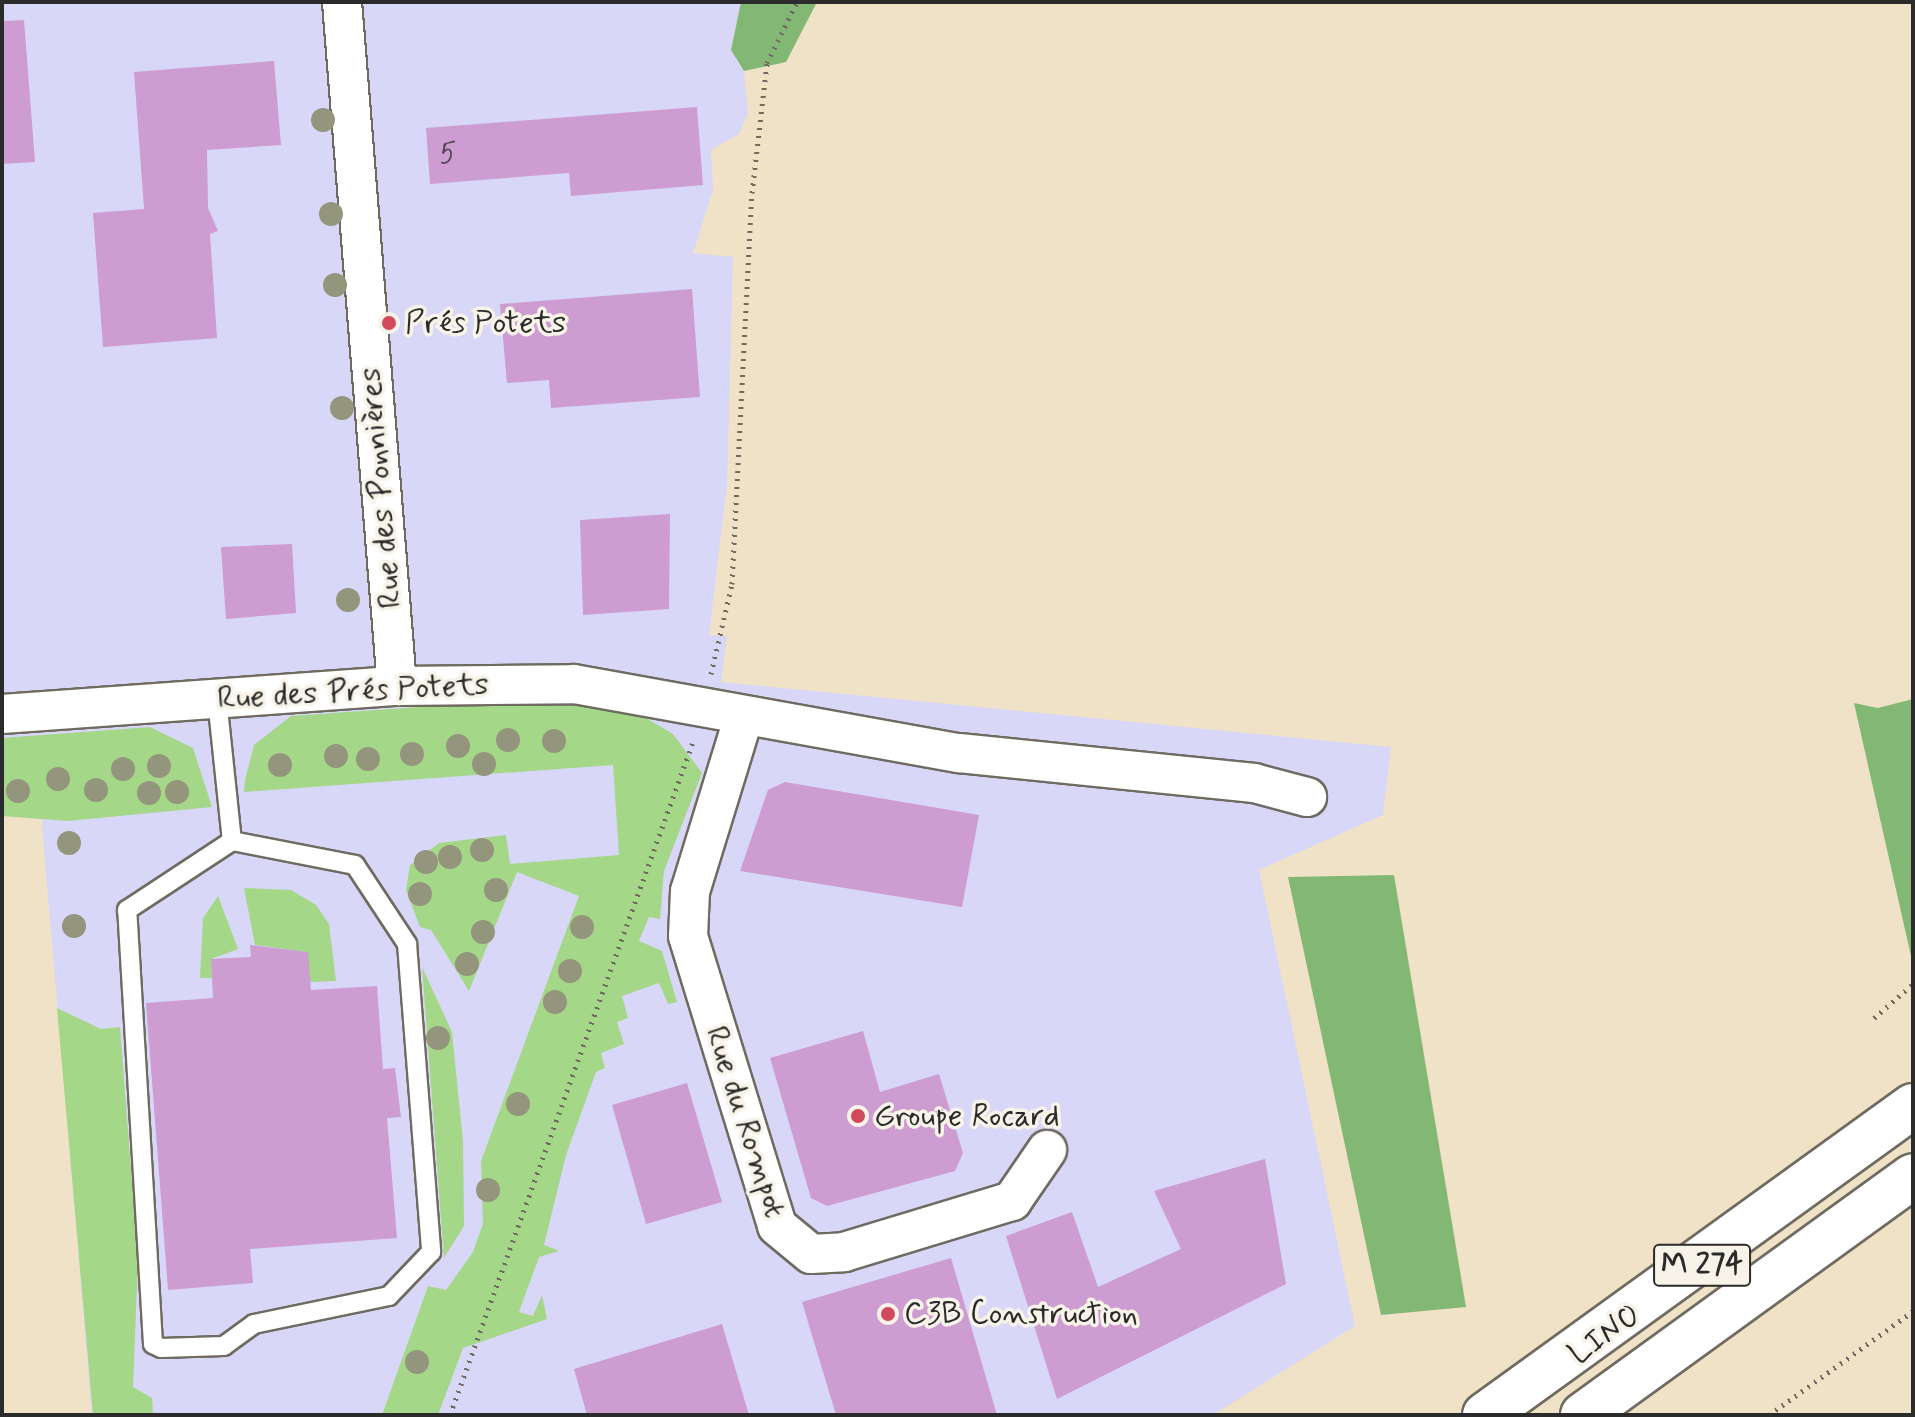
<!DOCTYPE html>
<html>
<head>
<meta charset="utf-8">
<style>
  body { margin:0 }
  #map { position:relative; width:1915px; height:1417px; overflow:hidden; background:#f0e2c6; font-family:Mynerve,sans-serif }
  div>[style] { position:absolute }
  .built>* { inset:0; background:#d9d7f8 }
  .green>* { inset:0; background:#a4d787 }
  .forest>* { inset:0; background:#83b874 }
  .building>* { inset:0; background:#cd9cd0 }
  .path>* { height:5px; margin-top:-2.5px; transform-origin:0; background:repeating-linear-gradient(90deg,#706b61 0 2px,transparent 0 8px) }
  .roads { filter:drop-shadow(2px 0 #706b61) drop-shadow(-2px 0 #706b61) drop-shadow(0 2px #706b61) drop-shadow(0 -2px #706b61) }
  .lane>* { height:18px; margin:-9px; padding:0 9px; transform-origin:9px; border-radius:9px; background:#fff }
  .street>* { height:38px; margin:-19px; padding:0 19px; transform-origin:19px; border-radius:19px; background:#fff }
  .highway>* { height:44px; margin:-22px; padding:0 22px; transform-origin:22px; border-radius:22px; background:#fff }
  .trees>* { width:24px; height:24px; margin:-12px; border-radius:50%; background:#94957d }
  .dots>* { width:22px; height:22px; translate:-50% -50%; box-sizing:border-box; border:4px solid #f7f3e8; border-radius:50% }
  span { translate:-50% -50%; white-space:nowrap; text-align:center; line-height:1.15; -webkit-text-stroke:7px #f7f3e8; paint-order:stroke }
  .number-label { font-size:28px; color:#544754 }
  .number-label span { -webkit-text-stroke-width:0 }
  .shield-label span { padding:2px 6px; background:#f7f3e8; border:2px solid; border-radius:6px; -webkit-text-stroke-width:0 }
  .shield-label { font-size:30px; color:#2b2b2b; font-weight:700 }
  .poi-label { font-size:32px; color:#2b2b2b }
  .left { translate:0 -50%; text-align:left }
  .street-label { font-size:32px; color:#2b2b2b }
  .frame { position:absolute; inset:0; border:4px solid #2b2b2b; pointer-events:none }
</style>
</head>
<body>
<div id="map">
  <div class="built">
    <i style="clip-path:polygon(2px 2px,741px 2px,731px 50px,744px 71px,748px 113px,739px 134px,711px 150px,713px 190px,693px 253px,733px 257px,727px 485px,709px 635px,727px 636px,721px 682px,1391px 747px,1383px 815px,1259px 870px,1355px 1326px,1213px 1415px,92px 1415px,41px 814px,2px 816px)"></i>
  </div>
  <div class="green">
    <i style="clip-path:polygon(547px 698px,634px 711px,673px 734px,702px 773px,664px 871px,660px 919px,649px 917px,639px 941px,662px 951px,677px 1002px,668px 1004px,659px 983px,622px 996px,628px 1018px,617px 1022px,624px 1044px,601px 1053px,605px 1068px,596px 1072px,566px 1155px,544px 1245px,559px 1251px,539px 1257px,519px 1312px,533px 1316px,542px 1295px,547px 1319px,463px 1348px,438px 1415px,382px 1415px,428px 1286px,446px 1290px,473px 1252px,483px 1224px,481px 1161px,579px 896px,517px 872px,469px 991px,431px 930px,420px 927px,406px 890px,410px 865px,439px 843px,506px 835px,510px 864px,619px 855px,613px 765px,244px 792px,245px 780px,254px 745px,291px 716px)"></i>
    <i style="clip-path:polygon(150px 727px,193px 748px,212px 807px,68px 821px,2px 816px,2px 738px)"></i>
    <i style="clip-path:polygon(244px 888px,291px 890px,316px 905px,329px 924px,336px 981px,310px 982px,307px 952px,255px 945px)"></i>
    <i style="clip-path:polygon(218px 896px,238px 949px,211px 959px,212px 978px,200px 978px,203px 918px)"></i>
    <i style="clip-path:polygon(422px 967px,452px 1032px,463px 1141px,464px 1226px,444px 1258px)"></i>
    <i style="clip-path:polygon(57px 1008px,101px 1029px,120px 1027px,138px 1261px,133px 1387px,152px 1398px,153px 1415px,93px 1415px)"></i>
  </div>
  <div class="forest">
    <i style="clip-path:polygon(741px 2px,817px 2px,786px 62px,744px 71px,731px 50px)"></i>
    <i style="clip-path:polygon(1913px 699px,1913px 965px,1854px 703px,1878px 708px)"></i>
    <i style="clip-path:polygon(1394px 875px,1466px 1307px,1381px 1315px,1288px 877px)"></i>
  </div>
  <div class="building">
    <i style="clip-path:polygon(24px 20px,35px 162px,2px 164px,2px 21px)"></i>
    <i style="clip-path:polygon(274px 61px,281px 145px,207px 150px,208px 208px,218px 231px,210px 234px,217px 338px,103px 347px,93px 213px,144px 209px,134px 72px)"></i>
    <i style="clip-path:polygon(697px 107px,703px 185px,571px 196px,569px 173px,430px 184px,426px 128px)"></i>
    <i style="clip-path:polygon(692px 289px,700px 397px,551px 408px,549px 380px,507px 383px,500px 304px)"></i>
    <i style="clip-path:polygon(670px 514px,669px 609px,583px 615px,580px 520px)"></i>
    <i style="clip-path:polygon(292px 544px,296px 613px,226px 619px,221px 547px)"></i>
    <i style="clip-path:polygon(785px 782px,979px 815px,962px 907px,740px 871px,768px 790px)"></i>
    <i style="clip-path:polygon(250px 945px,308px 952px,311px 990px,377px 986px,383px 1069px,395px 1068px,401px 1117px,387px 1118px,397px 1238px,250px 1249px,253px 1283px,168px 1290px,146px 1003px,213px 998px,211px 959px,251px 957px)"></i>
    <i style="clip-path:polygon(863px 1031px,880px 1092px,939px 1074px,963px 1153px,955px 1171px,827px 1206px,811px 1198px,770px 1058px)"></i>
    <i style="clip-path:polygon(687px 1083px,722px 1202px,646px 1224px,612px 1105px)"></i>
    <i style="clip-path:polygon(1265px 1159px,1286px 1284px,1057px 1399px,1006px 1236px,1072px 1212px,1098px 1287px,1181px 1249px,1154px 1191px)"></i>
    <i style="clip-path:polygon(951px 1258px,997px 1415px,836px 1415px,802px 1302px)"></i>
    <i style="clip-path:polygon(722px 1324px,749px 1415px,587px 1415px,574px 1369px)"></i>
  </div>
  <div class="path">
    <i style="left:711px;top:674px;width:92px;rotate:-76.9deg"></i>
    <i style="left:732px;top:584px;width:392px;rotate:-87.1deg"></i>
    <i style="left:752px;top:193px;width:131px;rotate:-83.4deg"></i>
    <i style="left:767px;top:63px;width:68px;rotate:-63.8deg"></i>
    <i style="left:1874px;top:1018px;width:52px;rotate:-41.1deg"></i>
    <i style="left:450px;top:1415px;width:716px;rotate:-70.15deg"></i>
    <i style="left:1769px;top:1415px;width:178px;rotate:-35.8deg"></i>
  </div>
  <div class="roads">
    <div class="lane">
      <i style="left:217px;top:699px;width:143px;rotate:84deg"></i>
      <i style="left:232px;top:841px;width:125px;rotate:11deg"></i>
      <i style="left:355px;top:865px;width:95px;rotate:56.6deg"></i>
      <i style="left:407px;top:944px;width:309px;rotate:85.5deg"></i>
      <i style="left:431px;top:1252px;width:61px;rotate:133.7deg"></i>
      <i style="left:389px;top:1296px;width:138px;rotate:168.3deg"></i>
      <i style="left:254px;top:1324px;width:37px;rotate:144deg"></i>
      <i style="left:224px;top:1346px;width:63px;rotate:178.2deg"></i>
      <i style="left:161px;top:1348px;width:9px;rotate:-153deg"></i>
      <i style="left:153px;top:1344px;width:435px;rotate:-93.4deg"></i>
      <i style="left:127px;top:910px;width:126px;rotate:-33.3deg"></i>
    </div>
    <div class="street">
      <i style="left:342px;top:2px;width:686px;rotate:85.4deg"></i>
      <i style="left:2px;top:714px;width:396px;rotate:-4.1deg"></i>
      <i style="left:397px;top:686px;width:177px;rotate:-0.6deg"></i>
      <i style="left:574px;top:684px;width:391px;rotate:10.2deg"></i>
      <i style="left:959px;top:753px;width:297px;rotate:5.8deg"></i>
      <i style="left:1254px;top:783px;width:55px;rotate:14.8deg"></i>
      <i style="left:744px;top:716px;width:183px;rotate:107.1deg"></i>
      <i style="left:690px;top:891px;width:45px;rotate:92.5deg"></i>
      <i style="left:688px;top:936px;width:303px;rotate:72.9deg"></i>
      <i style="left:777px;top:1226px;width:44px;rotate:39.5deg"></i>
      <i style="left:811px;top:1254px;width:33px;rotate:-3deg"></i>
      <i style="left:844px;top:1252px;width:176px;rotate:-16.9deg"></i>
      <i style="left:1012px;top:1201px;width:62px;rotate:-55.5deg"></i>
    </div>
    <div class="highway">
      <i style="left:1485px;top:1415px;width:528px;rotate:-35.83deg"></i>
      <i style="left:1583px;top:1415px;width:407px;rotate:-35.9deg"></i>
    </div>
  </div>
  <div class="trees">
    <i style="left:323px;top:120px"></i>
    <i style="left:331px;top:214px"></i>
    <i style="left:335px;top:285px"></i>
    <i style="left:342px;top:408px"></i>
    <i style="left:348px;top:600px"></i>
    <i style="left:508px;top:740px"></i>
    <i style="left:554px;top:741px"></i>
    <i style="left:458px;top:746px"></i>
    <i style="left:412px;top:754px"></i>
    <i style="left:336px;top:756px"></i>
    <i style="left:368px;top:759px"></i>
    <i style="left:484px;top:764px"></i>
    <i style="left:280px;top:765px"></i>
    <i style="left:159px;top:766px"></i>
    <i style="left:123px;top:769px"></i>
    <i style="left:58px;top:779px"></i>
    <i style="left:96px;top:790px"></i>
    <i style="left:18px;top:791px"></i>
    <i style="left:177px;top:792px"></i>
    <i style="left:149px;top:793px"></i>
    <i style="left:69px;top:843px"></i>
    <i style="left:482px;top:850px"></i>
    <i style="left:450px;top:857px"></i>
    <i style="left:426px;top:862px"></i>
    <i style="left:496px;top:890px"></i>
    <i style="left:420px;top:894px"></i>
    <i style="left:74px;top:926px"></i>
    <i style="left:582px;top:927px"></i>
    <i style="left:483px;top:932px"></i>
    <i style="left:467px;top:964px"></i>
    <i style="left:570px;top:971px"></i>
    <i style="left:555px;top:1002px"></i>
    <i style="left:438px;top:1038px"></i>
    <i style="left:518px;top:1104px"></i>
    <i style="left:488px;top:1190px"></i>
    <i style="left:417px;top:1362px"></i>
  </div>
  <div class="dots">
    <i style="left:389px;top:323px;background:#d1495b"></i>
    <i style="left:858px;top:1116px;background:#d1495b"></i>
    <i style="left:888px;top:1314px;background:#d1495b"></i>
  </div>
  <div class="number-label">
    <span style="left:448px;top:155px">5</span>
  </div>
  <div class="shield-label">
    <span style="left:1702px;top:1265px">M 274</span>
  </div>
  <div class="poi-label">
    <span class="left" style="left:405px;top:323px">Prés Potets</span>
    <span class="left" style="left:874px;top:1116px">Groupe Rocard</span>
    <span class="left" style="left:904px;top:1314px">C3B Construction</span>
  </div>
  <div class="street-label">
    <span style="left:381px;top:488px;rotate:-95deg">Rue des Ponnières</span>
    <span style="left:353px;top:692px;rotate:-3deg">Rue des Prés Potets</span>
    <span style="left:745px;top:1122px;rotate:72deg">Rue du Rompot</span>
    <span style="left:1605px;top:1335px;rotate:-36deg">LINO</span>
  </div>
  <div class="frame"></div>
</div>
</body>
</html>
